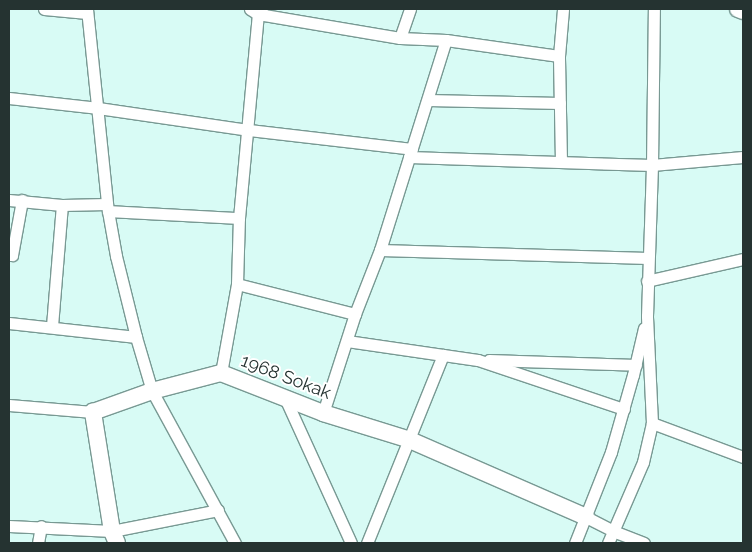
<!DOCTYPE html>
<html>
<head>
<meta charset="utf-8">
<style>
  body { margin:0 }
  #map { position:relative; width:752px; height:552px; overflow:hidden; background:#d8fbf5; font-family:Raleway,sans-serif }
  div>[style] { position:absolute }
  .roads { filter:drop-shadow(1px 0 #789993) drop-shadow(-1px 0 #789993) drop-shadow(0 1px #789993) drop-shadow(0 -1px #789993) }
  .street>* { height:11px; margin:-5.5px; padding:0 5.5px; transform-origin:5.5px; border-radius:5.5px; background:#fff }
  .secondary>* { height:16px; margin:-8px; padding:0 8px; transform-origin:8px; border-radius:8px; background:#fff }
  span { translate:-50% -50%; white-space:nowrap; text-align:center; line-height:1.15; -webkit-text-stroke:4px #fff; paint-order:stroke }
  .street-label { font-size:18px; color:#253331 }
  .frame { position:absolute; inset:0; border:10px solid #253331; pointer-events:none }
</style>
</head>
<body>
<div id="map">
  <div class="roads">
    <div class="street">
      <i style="left:44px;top:9px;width:43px;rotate:5.3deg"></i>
      <i style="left:87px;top:9px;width:203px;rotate:84.1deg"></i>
      <i style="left:108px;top:211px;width:46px;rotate:79.9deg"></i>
      <i style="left:116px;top:256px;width:83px;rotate:76.1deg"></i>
      <i style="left:136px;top:337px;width:56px;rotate:73.5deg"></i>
      <i style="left:152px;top:391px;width:173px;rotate:61.4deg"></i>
      <i style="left:250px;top:9px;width:9px;rotate:32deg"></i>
      <i style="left:258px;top:14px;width:144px;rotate:9.6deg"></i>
      <i style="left:400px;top:38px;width:46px;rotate:2.5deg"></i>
      <i style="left:446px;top:40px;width:114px;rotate:8.1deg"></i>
      <i style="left:400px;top:38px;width:31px;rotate:-71deg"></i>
      <i style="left:9px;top:98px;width:90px;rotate:6.4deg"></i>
      <i style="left:98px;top:108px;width:153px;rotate:8.3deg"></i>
      <i style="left:249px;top:130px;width:164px;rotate:6.6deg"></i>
      <i style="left:428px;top:100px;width:132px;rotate:1.3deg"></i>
      <i style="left:409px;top:157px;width:243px;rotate:1.9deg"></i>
      <i style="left:652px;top:165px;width:91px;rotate:-5deg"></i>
      <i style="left:561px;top:162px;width:106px;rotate:-91.1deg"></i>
      <i style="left:559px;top:56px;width:47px;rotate:-85.1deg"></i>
      <i style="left:9px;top:200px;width:53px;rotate:5.4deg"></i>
      <i style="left:62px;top:205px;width:45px;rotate:-1.3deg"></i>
      <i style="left:108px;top:211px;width:131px;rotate:3.1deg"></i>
      <i style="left:380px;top:250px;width:268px;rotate:1.7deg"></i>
      <i style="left:9px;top:255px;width:3px"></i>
      <i style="left:12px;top:255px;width:56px;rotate:-79.7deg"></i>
      <i style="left:647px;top:281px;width:98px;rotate:-12.9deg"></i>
      <i style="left:237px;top:284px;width:122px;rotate:14.3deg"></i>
      <i style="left:9px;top:323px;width:128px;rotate:6.3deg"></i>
      <i style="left:52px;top:326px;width:121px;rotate:-85.3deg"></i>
      <i style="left:347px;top:341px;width:132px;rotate:8.3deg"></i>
      <i style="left:478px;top:360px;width:154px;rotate:18.6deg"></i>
      <i style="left:489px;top:360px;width:147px;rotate:1.9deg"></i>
      <i style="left:221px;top:373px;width:90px;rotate:-79.8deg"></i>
      <i style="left:237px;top:284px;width:66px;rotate:-88.3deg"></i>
      <i style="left:239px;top:218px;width:205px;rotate:-84.7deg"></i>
      <i style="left:258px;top:14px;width:6px;rotate:-51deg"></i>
      <i style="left:285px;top:398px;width:159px;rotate:65.5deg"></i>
      <i style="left:9px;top:405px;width:84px;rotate:4.8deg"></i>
      <i style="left:323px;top:413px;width:104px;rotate:-72.1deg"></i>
      <i style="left:355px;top:314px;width:69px;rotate:-68.7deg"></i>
      <i style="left:380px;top:250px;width:220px;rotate:-72.6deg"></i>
      <i style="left:652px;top:423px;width:97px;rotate:20.5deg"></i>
      <i style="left:586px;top:517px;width:30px;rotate:27deg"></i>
      <i style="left:613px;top:531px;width:33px;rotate:21deg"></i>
      <i style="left:9px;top:526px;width:103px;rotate:2.8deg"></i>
      <i style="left:112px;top:531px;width:108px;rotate:-11.2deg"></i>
      <i style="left:38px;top:543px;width:17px;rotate:-80deg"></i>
      <i style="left:367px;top:543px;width:203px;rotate:-68deg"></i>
      <i style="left:575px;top:543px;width:98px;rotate:-68.4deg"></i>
      <i style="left:611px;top:452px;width:80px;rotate:-74.1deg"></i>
      <i style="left:633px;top:375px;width:48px;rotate:-76.8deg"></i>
      <i style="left:608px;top:543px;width:88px;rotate:-66.6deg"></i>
      <i style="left:643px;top:462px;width:40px;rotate:-77deg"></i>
      <i style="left:652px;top:423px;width:107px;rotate:-92.7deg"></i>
      <i style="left:647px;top:316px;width:151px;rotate:-88.1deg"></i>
      <i style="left:652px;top:165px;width:156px;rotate:-89.3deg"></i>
    </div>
    <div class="secondary">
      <i style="left:738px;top:9px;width:5px;rotate:22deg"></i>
      <i style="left:117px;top:543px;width:13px;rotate:-113deg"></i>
      <i style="left:112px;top:531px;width:121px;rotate:-99.1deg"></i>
      <i style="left:93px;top:412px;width:63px;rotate:-19.6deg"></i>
      <i style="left:152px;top:391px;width:71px;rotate:-14.6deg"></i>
      <i style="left:221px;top:373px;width:110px;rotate:21.4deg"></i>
      <i style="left:323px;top:413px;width:91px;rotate:17.2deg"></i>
      <i style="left:410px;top:440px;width:192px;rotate:23.6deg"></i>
    </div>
  </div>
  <div class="street-label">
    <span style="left:286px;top:377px;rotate:21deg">1968 Sokak</span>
  </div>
  <div class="frame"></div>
</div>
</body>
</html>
